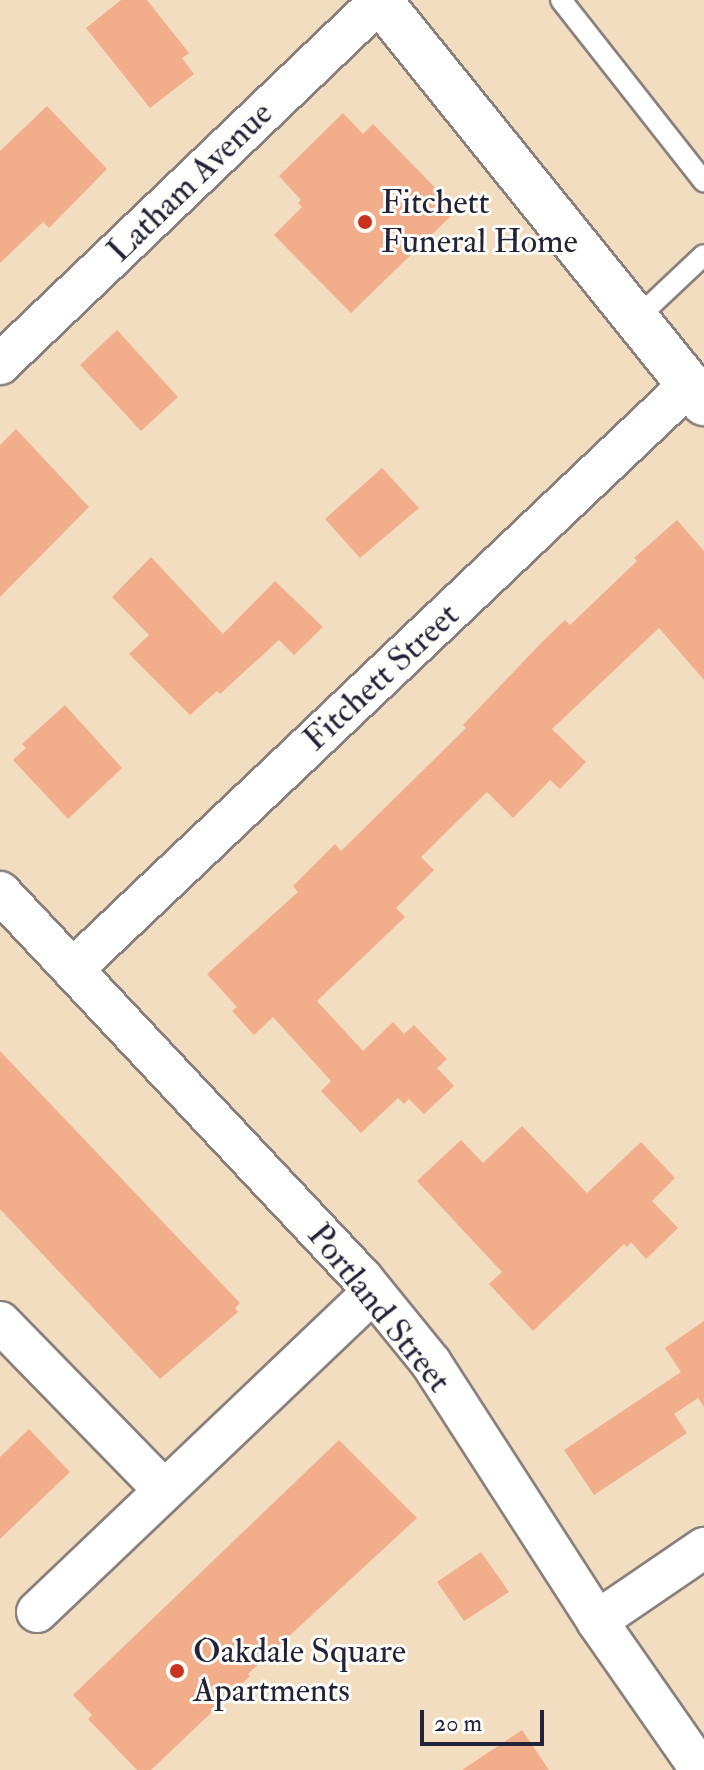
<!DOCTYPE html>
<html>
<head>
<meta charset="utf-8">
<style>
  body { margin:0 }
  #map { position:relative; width:704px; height:1770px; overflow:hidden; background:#f2ddc0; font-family:"IM FELL Double Pica",serif }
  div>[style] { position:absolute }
  .building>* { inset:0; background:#f2ae8a }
  .roads { filter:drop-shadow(2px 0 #8a807e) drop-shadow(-2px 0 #8a807e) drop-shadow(0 2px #8a807e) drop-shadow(0 -2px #8a807e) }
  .lane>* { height:20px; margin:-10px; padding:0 10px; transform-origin:10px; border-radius:10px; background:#fff }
  .street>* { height:40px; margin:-20px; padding:0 20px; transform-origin:20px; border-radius:20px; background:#fff }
  .secondary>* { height:44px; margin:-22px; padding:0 22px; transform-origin:22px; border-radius:22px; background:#fff }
  .dots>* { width:22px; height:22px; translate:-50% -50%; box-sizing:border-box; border:4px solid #fdfcf7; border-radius:50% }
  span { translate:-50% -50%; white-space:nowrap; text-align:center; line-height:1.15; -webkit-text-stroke:6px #fdfcf7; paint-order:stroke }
  .street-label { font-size:34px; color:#22223b }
  .poi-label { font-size:34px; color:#22223b }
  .left { translate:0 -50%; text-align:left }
  .scale { position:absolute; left:420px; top:1710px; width:124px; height:36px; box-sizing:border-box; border:4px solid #22223b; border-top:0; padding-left:10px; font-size:24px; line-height:28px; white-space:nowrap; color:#22223b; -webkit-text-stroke:6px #fdfcf7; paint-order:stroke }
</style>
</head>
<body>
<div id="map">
  <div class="building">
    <i style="clip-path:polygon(121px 0,147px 0,189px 53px,182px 58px,194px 74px,150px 108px,86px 28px)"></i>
    <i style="clip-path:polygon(47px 106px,107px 169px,49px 228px,43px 222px,0 263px,0 151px)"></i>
    <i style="clip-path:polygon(343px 113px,363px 134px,373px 124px,457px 210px,351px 313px,274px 235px,302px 207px,298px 203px,301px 200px,279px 176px)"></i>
    <i style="clip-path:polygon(117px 330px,178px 397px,141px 431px,80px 365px)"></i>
    <i style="clip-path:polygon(16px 429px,89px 507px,0 597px,0 445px)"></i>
    <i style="clip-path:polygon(382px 468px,419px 508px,360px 558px,325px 519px)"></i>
    <i style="clip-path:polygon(677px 520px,704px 551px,704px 680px,659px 628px,552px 729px,586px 762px,560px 789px,550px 780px,513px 818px,487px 792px,421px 857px,434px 870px,396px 908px,405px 917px,317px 1001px,363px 1051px,393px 1022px,404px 1034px,414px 1025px,447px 1059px,437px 1068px,454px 1086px,424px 1114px,409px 1099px,404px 1104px,398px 1098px,361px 1133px,321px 1091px,331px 1081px,273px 1017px,254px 1035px,232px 1011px,237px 1007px,207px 974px,298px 892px,293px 886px,335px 844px,341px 851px,466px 728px,463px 725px,542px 642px,565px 620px,570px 625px,637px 561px,634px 558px)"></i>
    <i style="clip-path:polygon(151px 557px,223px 634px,275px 581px,323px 627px,294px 655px,279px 640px,220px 694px,217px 691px,190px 715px,129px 654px,149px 635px,112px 597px)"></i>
    <i style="clip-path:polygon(65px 705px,122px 768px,68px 819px,13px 760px,26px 748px,22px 744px)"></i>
    <i style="clip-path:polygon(0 1051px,240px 1303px,235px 1308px,238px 1312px,160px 1379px,0 1209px)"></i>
    <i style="clip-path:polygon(522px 1126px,587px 1193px,641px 1142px,675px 1178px,652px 1201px,678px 1228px,646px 1259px,631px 1242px,627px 1247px,624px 1244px,533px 1331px,489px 1284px,502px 1272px,417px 1181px,461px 1140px,483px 1163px)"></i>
    <i style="clip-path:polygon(704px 1321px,704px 1407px,698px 1398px,674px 1414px,687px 1433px,594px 1495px,564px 1450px,681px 1372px,665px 1348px)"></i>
    <i style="clip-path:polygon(29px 1429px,70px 1472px,0 1539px,0 1457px)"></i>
    <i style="clip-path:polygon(339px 1440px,417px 1518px,248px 1674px,250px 1676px,151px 1770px,137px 1770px,88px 1719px,92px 1715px,73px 1695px)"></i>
    <i style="clip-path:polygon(481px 1552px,509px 1592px,464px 1621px,437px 1582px)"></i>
    <i style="clip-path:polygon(522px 1730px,549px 1770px,462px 1770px)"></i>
  </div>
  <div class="roads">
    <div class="lane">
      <i style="left:561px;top:0;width:231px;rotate:51.8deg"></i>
      <i style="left:636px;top:319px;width:93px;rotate:-43.3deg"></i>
    </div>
    <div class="street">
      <i style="left:0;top:364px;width:526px;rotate:-43.69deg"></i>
      <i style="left:0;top:892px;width:529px;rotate:46.84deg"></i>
      <i style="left:362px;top:1278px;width:109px;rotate:50.9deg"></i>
      <i style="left:431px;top:1363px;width:307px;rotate:57.2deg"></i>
      <i style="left:597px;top:1621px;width:182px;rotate:55.1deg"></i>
      <i style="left:73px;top:969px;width:849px;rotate:-43.47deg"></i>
      <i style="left:0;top:1322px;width:235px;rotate:45.7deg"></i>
      <i style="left:37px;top:1612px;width:464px;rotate:-43.6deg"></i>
      <i style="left:597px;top:1621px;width:130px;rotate:-34.3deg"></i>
    </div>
    <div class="secondary">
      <i style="left:379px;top:0;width:518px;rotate:51.12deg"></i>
    </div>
  </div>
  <div class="dots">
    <i style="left:365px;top:222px;background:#c8321e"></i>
    <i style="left:177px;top:1671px;background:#c8321e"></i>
  </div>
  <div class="street-label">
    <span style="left:190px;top:182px;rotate:-44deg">Latham Avenue</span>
    <span style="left:381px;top:677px;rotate:-43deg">Fitchett Street</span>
    <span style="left:379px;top:1308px;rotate:51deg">Portland Street</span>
  </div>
  <div class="poi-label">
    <span class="left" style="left:381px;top:222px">Fitchett<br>Funeral Home</span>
    <span class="left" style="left:193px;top:1671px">Oakdale Square<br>Apartments</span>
  </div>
  <div class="scale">20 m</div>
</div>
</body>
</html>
